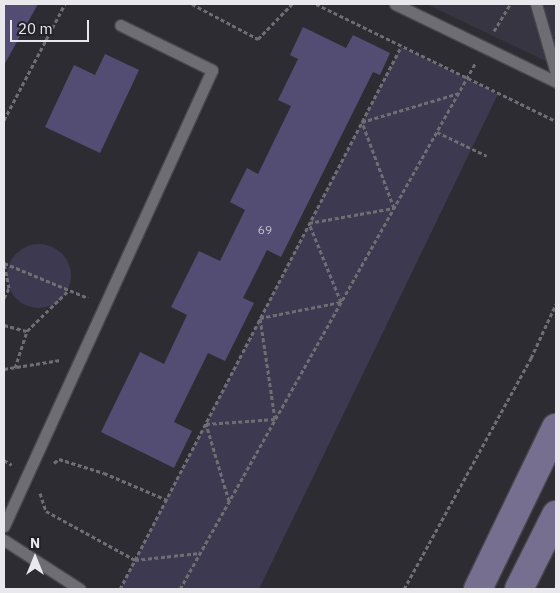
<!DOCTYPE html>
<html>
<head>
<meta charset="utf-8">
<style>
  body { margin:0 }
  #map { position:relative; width:560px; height:593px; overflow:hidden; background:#2d2c32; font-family:"IBM Plex Sans",sans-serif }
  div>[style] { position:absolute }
  .built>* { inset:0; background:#373541 }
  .green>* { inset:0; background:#3d3951 }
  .round { border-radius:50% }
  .building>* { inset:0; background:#534d73 }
  .path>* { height:3px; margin-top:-1.5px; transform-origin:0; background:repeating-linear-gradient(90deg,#6e6e73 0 4px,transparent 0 6.5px) }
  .roads { filter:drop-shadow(1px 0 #48474d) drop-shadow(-1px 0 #48474d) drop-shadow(0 1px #48474d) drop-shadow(0 -1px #48474d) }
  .service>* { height:11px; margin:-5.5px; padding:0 5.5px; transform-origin:5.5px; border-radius:5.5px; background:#6e6d74 }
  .secondary>* { height:28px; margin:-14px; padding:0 14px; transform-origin:14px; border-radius:14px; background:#766f90 }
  span { translate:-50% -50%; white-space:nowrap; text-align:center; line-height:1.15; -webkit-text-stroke:4.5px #232228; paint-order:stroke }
  .number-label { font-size:12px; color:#c4c2ce }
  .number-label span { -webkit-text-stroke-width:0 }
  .frame { position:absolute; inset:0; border:5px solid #e9e9ed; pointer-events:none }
  .north { position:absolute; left:10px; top:533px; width:50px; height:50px; -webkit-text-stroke:4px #232228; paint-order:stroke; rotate:0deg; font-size:14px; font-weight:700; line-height:20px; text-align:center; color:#e9e9ed }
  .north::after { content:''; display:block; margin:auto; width:18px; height:22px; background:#e9e9ed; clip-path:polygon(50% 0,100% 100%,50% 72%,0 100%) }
  .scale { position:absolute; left:10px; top:20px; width:79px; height:22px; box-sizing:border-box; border:2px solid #e9e9ed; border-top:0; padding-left:6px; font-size:15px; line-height:18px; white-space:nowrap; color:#e9e9ed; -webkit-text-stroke:4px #232228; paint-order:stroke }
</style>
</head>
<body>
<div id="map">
  <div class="built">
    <i style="clip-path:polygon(426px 4px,556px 4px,556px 66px)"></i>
  </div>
  <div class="green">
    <i style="clip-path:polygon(401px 47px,498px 94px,259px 589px,120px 589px)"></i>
    <i class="round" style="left:7px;top:244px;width:64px;height:64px"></i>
  </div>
  <div class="building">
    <i style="clip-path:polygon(4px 4px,38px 4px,4px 65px)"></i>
    <i style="clip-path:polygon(303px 27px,346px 48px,353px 35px,390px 53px,380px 75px,373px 72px,281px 257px,267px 250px,243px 298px,254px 303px,225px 361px,208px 353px,174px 422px,192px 431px,174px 468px,101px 432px,140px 352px,164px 364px,187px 315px,171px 307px,199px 251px,220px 261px,245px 210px,230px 202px,247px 168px,258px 174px,291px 106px,278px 100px,298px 59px,290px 55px)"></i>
    <i style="clip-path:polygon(105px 54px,139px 70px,100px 153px,45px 127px,74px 65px,95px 75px)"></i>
  </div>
  <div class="path">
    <i style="left:192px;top:4px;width:75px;rotate:27.9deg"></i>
    <i style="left:258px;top:39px;width:49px;rotate:-45.8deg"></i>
    <i style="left:316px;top:4px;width:267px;rotate:26deg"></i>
    <i style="left:494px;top:31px;width:31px;rotate:-59deg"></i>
    <i style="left:4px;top:120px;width:131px;rotate:-62.3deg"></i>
    <i style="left:437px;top:132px;width:55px;rotate:25.6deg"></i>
    <i style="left:4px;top:263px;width:91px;rotate:22.6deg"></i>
    <i style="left:4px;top:298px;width:11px;rotate:-63deg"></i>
    <i style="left:9px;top:288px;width:25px;rotate:-101deg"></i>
    <i style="left:4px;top:325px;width:24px;rotate:15deg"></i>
    <i style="left:15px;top:368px;width:39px;rotate:-72deg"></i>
    <i style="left:27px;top:331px;width:57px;rotate:-44.3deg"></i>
    <i style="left:4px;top:369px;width:57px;rotate:-9.1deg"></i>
    <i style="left:4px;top:460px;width:9px;rotate:32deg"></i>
    <i style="left:54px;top:463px;width:6px;rotate:-39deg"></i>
    <i style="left:59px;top:459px;width:47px;rotate:17.3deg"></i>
    <i style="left:104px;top:473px;width:69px;rotate:23.2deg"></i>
    <i style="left:40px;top:493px;width:19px;rotate:72deg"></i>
    <i style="left:46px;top:511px;width:102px;rotate:28.8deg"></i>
    <i style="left:135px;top:560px;width:65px;rotate:-6.1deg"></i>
    <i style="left:229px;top:501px;width:80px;rotate:-106.6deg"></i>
    <i style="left:206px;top:424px;width:69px;rotate:-4.1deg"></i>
    <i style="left:275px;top:419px;width:102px;rotate:-98.4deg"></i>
    <i style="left:260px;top:318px;width:83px;rotate:-11.2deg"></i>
    <i style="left:341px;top:302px;width:85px;rotate:-112.1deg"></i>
    <i style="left:309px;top:223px;width:86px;rotate:-10deg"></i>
    <i style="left:394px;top:208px;width:92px;rotate:-110.4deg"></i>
    <i style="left:362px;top:122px;width:101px;rotate:-16.6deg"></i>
    <i style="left:120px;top:589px;width:611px;rotate:-62.6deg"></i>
    <i style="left:180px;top:589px;width:604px;rotate:-60.68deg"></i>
    <i style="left:404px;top:589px;width:264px;rotate:-61.2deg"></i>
    <i style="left:531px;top:358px;width:60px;rotate:-65.2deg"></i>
  </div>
  <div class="roads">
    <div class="service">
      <i style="left:395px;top:4px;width:179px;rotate:25.8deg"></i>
      <i style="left:536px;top:4px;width:72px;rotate:73.8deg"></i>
      <i style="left:4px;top:526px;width:501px;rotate:-65.48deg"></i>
      <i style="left:212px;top:70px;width:102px;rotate:-153.9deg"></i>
      <i style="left:4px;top:540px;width:90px;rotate:32.8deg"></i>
    </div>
    <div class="secondary">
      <i style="left:478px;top:589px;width:179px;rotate:-64.2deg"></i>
      <i style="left:519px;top:589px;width:83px;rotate:-63.4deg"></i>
    </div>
  </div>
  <div class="number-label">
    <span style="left:265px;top:230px">69</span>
  </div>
  <div class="frame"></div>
  <div class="north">N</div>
  <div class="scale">20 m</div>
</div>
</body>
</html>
